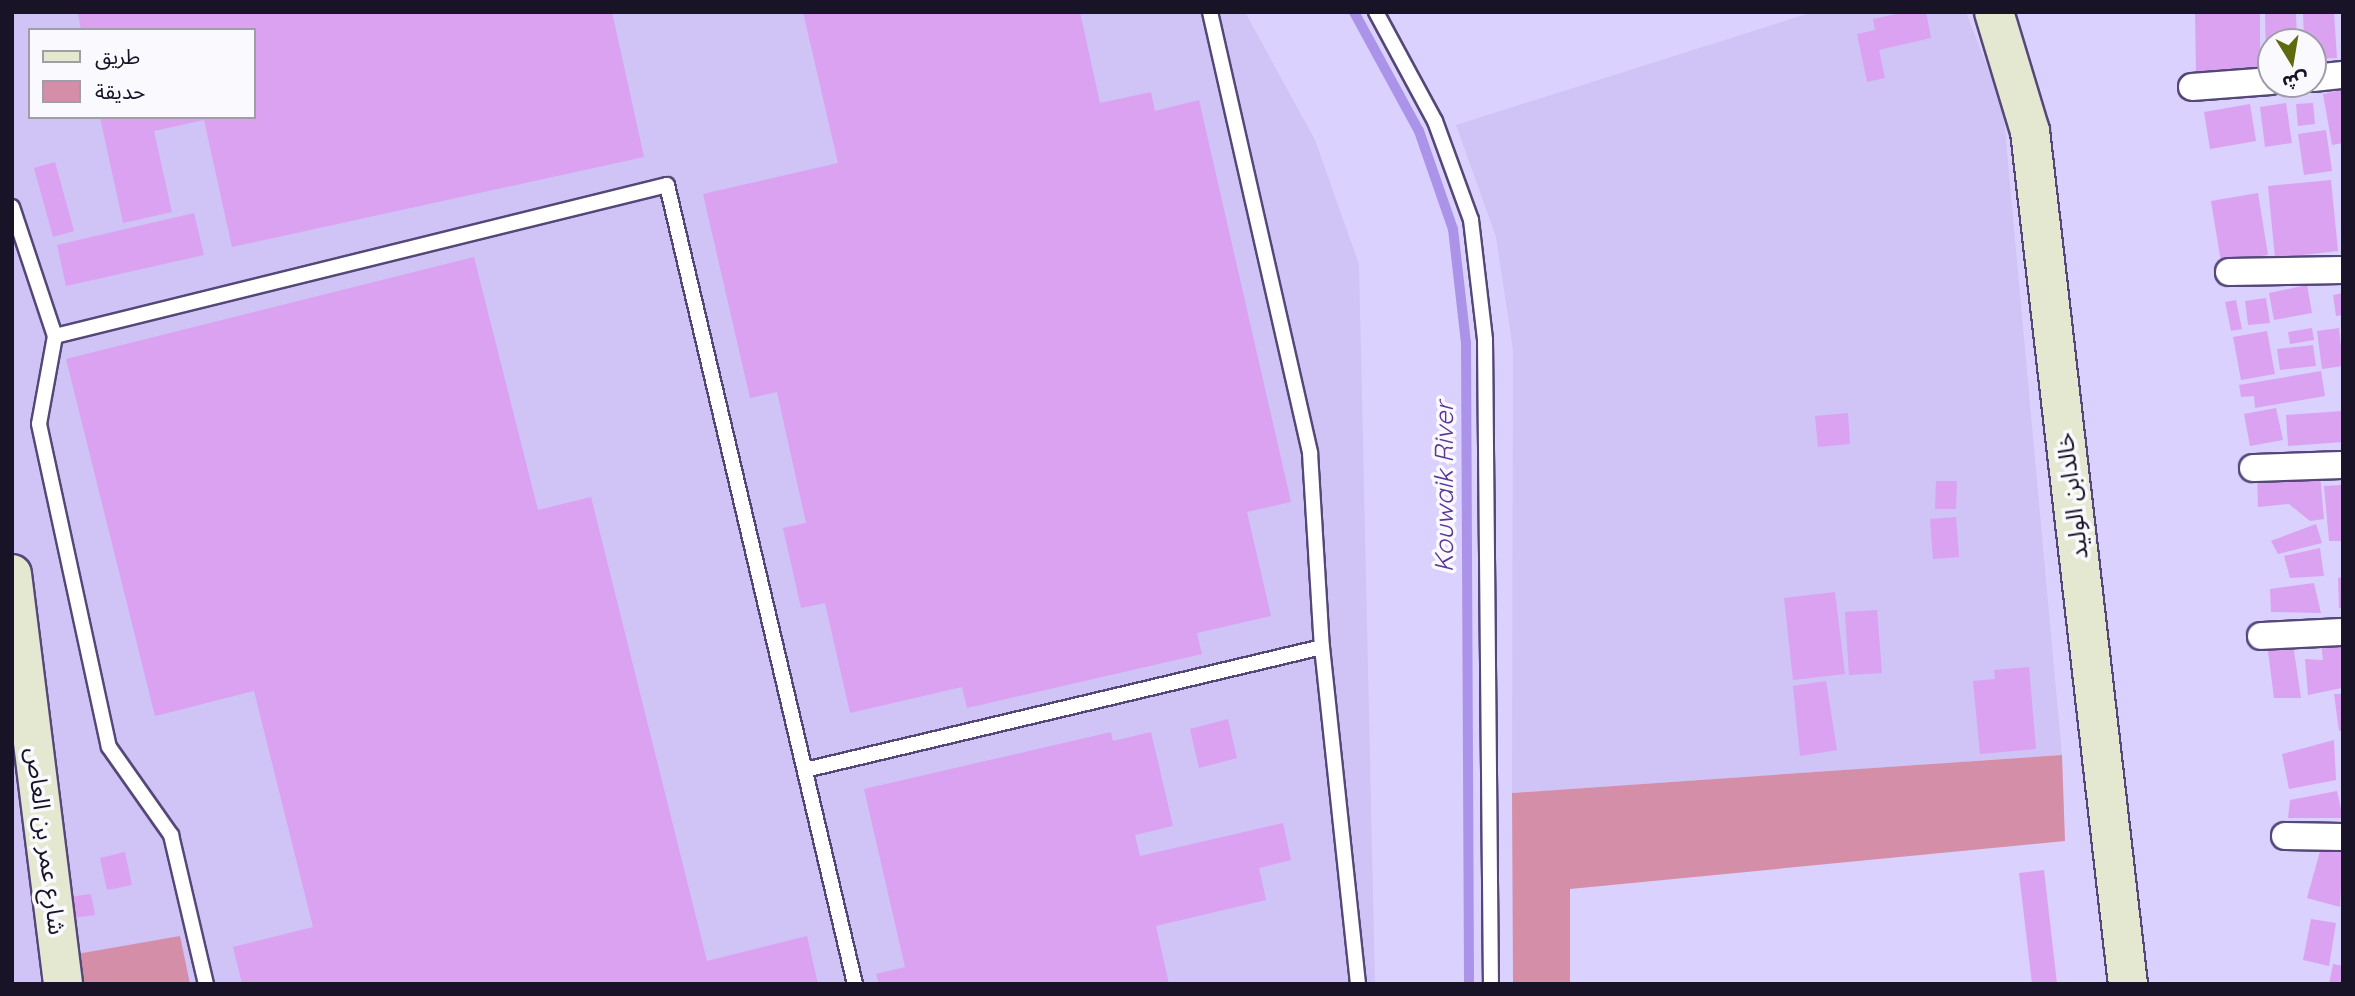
<!DOCTYPE html>
<html>
<head>
<meta charset="utf-8">
<style>
  body { margin:0 }
  #map { position:relative; width:2355px; height:996px; overflow:hidden; background:#dbd1fe; font-family:Quicksand,"Noto Sans Arabic",sans-serif }
  div>[style] { position:absolute }
  .built>* { inset:0; background:#d0c3f6 }
  .green>* { inset:0; background:#d58ea8 }
  .stream>* { height:10px; margin:-5px; padding:0 5px; transform-origin:5px; border-radius:5px; background:#ab93e9 }
  .building>* { inset:0; background:#daa2f1 }
  .roads { filter:drop-shadow(2px 0 #554878) drop-shadow(-2px 0 #554878) drop-shadow(0 2px #554878) drop-shadow(0 -2px #554878) }
  .lane>* { height:14px; margin:-7px; padding:0 7px; transform-origin:7px; border-radius:7px; background:#fff }
  .street>* { height:26px; margin:-13px; padding:0 13px; transform-origin:13px; border-radius:13px; background:#fff }
  .secondary>* { height:38px; margin:-19px; padding:0 19px; transform-origin:19px; border-radius:19px; background:#e5e8d0 }
  span { translate:-50% -50%; white-space:nowrap; text-align:center; line-height:1.15; -webkit-text-stroke:7px #faf9fe; paint-order:stroke }
  .street-label { font-size:24px; color:#181327 }
  .water-label { font-size:26px; color:#5a3699; font-style:italic }
  .frame { position:absolute; inset:0; border:14px solid #181327; pointer-events:none }
  .legend { position:absolute; left:28px; top:28px; width:228px; height:91px; box-sizing:border-box; background:#faf9fe; border:2px solid #a09da8; margin:0; padding:9px 12px; list-style:none; font-size:21px; color:#181327 }
  .legend li { display:flex; align-items:center; gap:14px; height:35px }
  .legend b { width:35px; border:2px solid #a09da8 }
  .north { position:absolute; left:2257px; top:28px; width:70px; height:70px; box-sizing:border-box; background:#faf9fe; border:2px solid #a09da8; border-radius:50%; rotate:169deg; font-size:19px; font-weight:700; line-height:28px; text-align:center; color:#181327 }
  .north::after { content:''; display:block; margin:auto; width:24px; height:32px; background:#5f690d; clip-path:polygon(50% 0,100% 100%,50% 72%,0 100%) }
</style>
</head>
<body>
<div id="map">
  <div class="built">
    <i style="clip-path:polygon(evenodd,12px 12px,1245px 12px,1315px 140px,1359px 264px,1375px 984px,12px 984px,12px 12px,30px 30px,254px 30px,254px 117px,30px 117px,30px 30px)"></i>
    <i style="clip-path:polygon(1813px 12px,1966px 12px,2003px 107px,2062px 755px,1512px 793px,1513px 350px,1496px 237px,1456px 125px)"></i>
  </div>
  <div class="green">
    <i style="clip-path:polygon(2062px 755px,2065px 841px,1570px 889px,1570px 984px,1513px 984px,1512px 793px)"></i>
    <i style="clip-path:polygon(180px 936px,190px 984px,82px 984px,77px 954px)"></i>
  </div>
  <div class="stream">
    <i style="left:1354px;top:12px;width:136px;rotate:61.4deg"></i>
    <i style="left:1419px;top:131px;width:104px;rotate:70.9deg"></i>
    <i style="left:1453px;top:229px;width:115px;rotate:83.5deg"></i>
    <i style="left:1466px;top:343px;width:641px;rotate:89.73deg"></i>
  </div>
  <div class="building">
    <i style="clip-path:polygon(86px 12px,612px 12px,644px 157px,232px 247px,204px 120px,154px 131px,172px 212px,123px 223px,100px 117px,254px 117px,254px 30px,81px 30px,78px 14px)"></i>
    <i style="clip-path:polygon(803px 12px,1080px 12px,1100px 103px,1151px 92px,1155px 111px,1199px 100px,1291px 502px,1247px 512px,1271px 616px,1197px 633px,1202px 654px,967px 708px,962px 687px,850px 713px,825px 603px,801px 608px,783px 528px,806px 523px,777px 392px,750px 398px,703px 194px,838px 163px)"></i>
    <i style="clip-path:polygon(1905px 12px,1926px 12px,1931px 38px,1879px 50px,1885px 78px,1867px 82px,1857px 34px,1875px 30px,1873px 19px)"></i>
    <i style="clip-path:polygon(2195px 12px,2260px 12px,2260px 72px,2196px 74px)"></i>
    <i style="clip-path:polygon(2265px 12px,2296px 12px,2297px 42px,2271px 42px,2271px 65px,2266px 65px)"></i>
    <i style="clip-path:polygon(2303px 12px,2334px 12px,2337px 58px,2313px 59px,2313px 42px,2304px 42px)"></i>
    <i style="clip-path:polygon(2343px 90px,2343px 143px,2332px 145px,2323px 94px)"></i>
    <i style="clip-path:polygon(2286px 103px,2292px 143px,2265px 147px,2260px 107px)"></i>
    <i style="clip-path:polygon(2313px 103px,2315px 124px,2298px 126px,2296px 104px)"></i>
    <i style="clip-path:polygon(2250px 104px,2256px 141px,2210px 149px,2204px 112px)"></i>
    <i style="clip-path:polygon(2326px 130px,2332px 171px,2304px 175px,2298px 134px)"></i>
    <i style="clip-path:polygon(55px 162px,74px 231px,53px 237px,34px 168px)"></i>
    <i style="clip-path:polygon(2331px 180px,2338px 251px,2275px 258px,2268px 186px)"></i>
    <i style="clip-path:polygon(2258px 193px,2268px 255px,2221px 262px,2211px 201px)"></i>
    <i style="clip-path:polygon(194px 213px,204px 255px,66px 286px,57px 245px)"></i>
    <i style="clip-path:polygon(474px 257px,538px 510px,591px 497px,707px 961px,807px 936px,818px 984px,242px 984px,233px 947px,313px 927px,254px 691px,155px 716px,66px 359px)"></i>
    <i style="clip-path:polygon(2307px 285px,2312px 313px,2274px 320px,2269px 293px)"></i>
    <i style="clip-path:polygon(2343px 293px,2343px 315px,2336px 316px,2333px 295px)"></i>
    <i style="clip-path:polygon(2266px 298px,2270px 323px,2248px 325px,2245px 301px)"></i>
    <i style="clip-path:polygon(2236px 300px,2242px 329px,2231px 331px,2225px 302px)"></i>
    <i style="clip-path:polygon(2312px 328px,2314px 340px,2290px 344px,2288px 332px)"></i>
    <i style="clip-path:polygon(2339px 328px,2343px 366px,2322px 369px,2317px 331px)"></i>
    <i style="clip-path:polygon(2267px 331px,2275px 374px,2241px 380px,2233px 337px)"></i>
    <i style="clip-path:polygon(2313px 345px,2316px 366px,2280px 370px,2277px 349px)"></i>
    <i style="clip-path:polygon(2321px 371px,2325px 396px,2255px 408px,2254px 396px,2241px 397px,2239px 385px)"></i>
    <i style="clip-path:polygon(2276px 408px,2283px 440px,2250px 446px,2244px 414px)"></i>
    <i style="clip-path:polygon(2343px 411px,2343px 442px,2288px 446px,2286px 415px)"></i>
    <i style="clip-path:polygon(1848px 413px,1850px 444px,1818px 447px,1815px 416px)"></i>
    <i style="clip-path:polygon(2257px 475px,2320px 475px,2324px 519px,2310px 521px,2289px 504px,2258px 507px)"></i>
    <i style="clip-path:polygon(1936px 481px,1957px 481px,1956px 509px,1935px 509px)"></i>
    <i style="clip-path:polygon(2343px 485px,2343px 541px,2329px 541px,2324px 486px)"></i>
    <i style="clip-path:polygon(1956px 517px,1959px 557px,1933px 559px,1930px 519px)"></i>
    <i style="clip-path:polygon(2316px 524px,2322px 543px,2278px 554px,2271px 541px)"></i>
    <i style="clip-path:polygon(2320px 548px,2324px 576px,2290px 578px,2284px 556px)"></i>
    <i style="clip-path:polygon(2343px 577px,2343px 608px,2339px 608px,2338px 578px)"></i>
    <i style="clip-path:polygon(2314px 583px,2321px 613px,2271px 612px,2270px 589px)"></i>
    <i style="clip-path:polygon(1835px 592px,1845px 674px,1793px 680px,1784px 598px)"></i>
    <i style="clip-path:polygon(1877px 610px,1882px 673px,1849px 675px,1845px 612px)"></i>
    <i style="clip-path:polygon(2341px 640px,2342px 688px,2308px 695px,2305px 659px,2323px 660px,2321px 643px)"></i>
    <i style="clip-path:polygon(2267px 643px,2293px 644px,2301px 698px,2274px 698px)"></i>
    <i style="clip-path:polygon(2029px 667px,2036px 749px,1980px 754px,1973px 681px,1995px 679px,1994px 670px)"></i>
    <i style="clip-path:polygon(1826px 681px,1837px 750px,1800px 756px,1793px 686px)"></i>
    <i style="clip-path:polygon(2334px 694px,2343px 694px,2343px 730px,2339px 731px)"></i>
    <i style="clip-path:polygon(1228px 719px,1237px 758px,1199px 768px,1190px 729px)"></i>
    <i style="clip-path:polygon(1111px 732px,1113px 741px,1151px 732px,1173px 826px,1135px 835px,1140px 856px,1283px 823px,1291px 860px,1259px 868px,1266px 900px,1156px 926px,1169px 984px,879px 984px,876px 974px,905px 967px,864px 789px)"></i>
    <i style="clip-path:polygon(2334px 740px,2336px 780px,2289px 789px,2282px 754px)"></i>
    <i style="clip-path:polygon(2337px 791px,2343px 818px,2288px 818px,2290px 800px)"></i>
    <i style="clip-path:polygon(2322px 844px,2343px 849px,2340px 907px,2307px 898px)"></i>
    <i style="clip-path:polygon(125px 852px,132px 885px,107px 890px,100px 858px)"></i>
    <i style="clip-path:polygon(2044px 870px,2057px 984px,2032px 984px,2019px 873px)"></i>
    <i style="clip-path:polygon(91px 894px,95px 915px,73px 918px,70px 897px)"></i>
    <i style="clip-path:polygon(2311px 919px,2336px 923px,2329px 966px,2303px 960px)"></i>
    <i style="clip-path:polygon(2333px 964px,2343px 966px,2343px 984px,2329px 984px)"></i>
  </div>
  <div class="roads">
    <div class="lane">
      <i style="left:1210px;top:12px;width:452px;rotate:77.2deg"></i>
      <i style="left:1310px;top:453px;width:194px;rotate:86.5deg"></i>
      <i style="left:1322px;top:647px;width:339px;rotate:83.9deg"></i>
      <i style="left:1376px;top:12px;width:124px;rotate:61.6deg"></i>
      <i style="left:1435px;top:121px;width:105px;rotate:70deg"></i>
      <i style="left:1471px;top:220px;width:121px;rotate:83.3deg"></i>
      <i style="left:1485px;top:340px;width:644px;rotate:89.47deg"></i>
      <i style="left:12px;top:207px;width:136px;rotate:71.6deg"></i>
      <i style="left:55px;top:336px;width:630px;rotate:-13.86deg"></i>
      <i style="left:667px;top:185px;width:821px;rotate:76.76deg"></i>
      <i style="left:55px;top:336px;width:89px;rotate:100.3deg"></i>
      <i style="left:39px;top:424px;width:330px;rotate:77.8deg"></i>
      <i style="left:109px;top:747px;width:108px;rotate:54.8deg"></i>
      <i style="left:171px;top:835px;width:153px;rotate:76.8deg"></i>
      <i style="left:805px;top:770px;width:531px;rotate:-13.38deg"></i>
    </div>
    <div class="street">
      <i style="left:2313px;top:78px;width:30px;rotate:-6deg"></i>
      <i style="left:2192px;top:87px;width:79px;rotate:-4.3deg"></i>
      <i style="left:2229px;top:272px;width:114px;rotate:-1deg"></i>
      <i style="left:2253px;top:468px;width:90px;rotate:-1.9deg"></i>
      <i style="left:2261px;top:636px;width:82px;rotate:-2.8deg"></i>
      <i style="left:2285px;top:836px;width:58px;rotate:1deg"></i>
    </div>
    <div class="secondary">
      <i style="left:1994px;top:12px;width:124px;rotate:73.2deg"></i>
      <i style="left:2030px;top:131px;width:859px;rotate:83.45deg"></i>
      <i style="left:12px;top:574px;width:413px;rotate:82.9deg"></i>
    </div>
  </div>
  <div class="street-label">
    <span style="left:2072px;top:496px;rotate:-97deg">خالدابن الوليد</span>
    <span style="left:46px;top:841px;rotate:83deg">شارع عمر بن العاص</span>
  </div>
  <div class="water-label">
    <span style="left:1444px;top:487px;rotate:-90deg">Kouwaik River</span>
  </div>
  <div class="frame"></div>
  <ul class="legend">
  <li><b style="height:9px;background:#e5e8d0"></b>طريق</li>
  <li><b style="height:19px;background:#d58ea8"></b>حديقة</li>
  </ul>
  <div class="north">ش</div>
</div>
</body>
</html>
